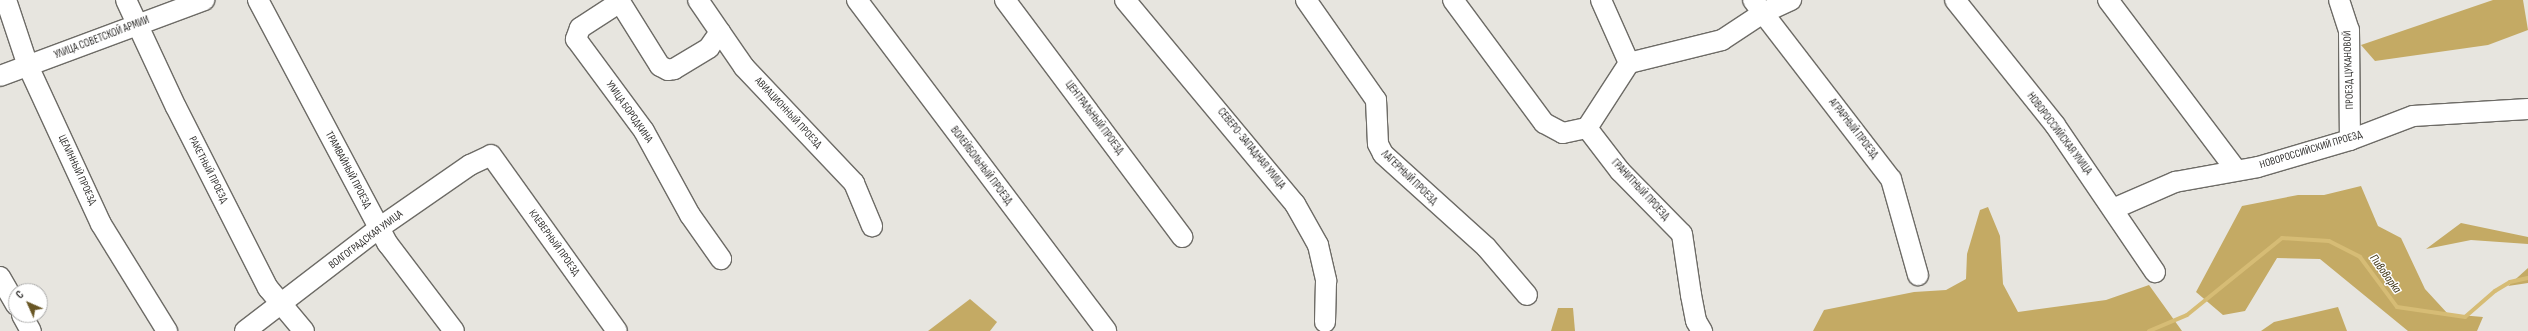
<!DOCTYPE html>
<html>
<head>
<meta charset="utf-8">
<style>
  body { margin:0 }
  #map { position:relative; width:2528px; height:331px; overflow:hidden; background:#e7e5df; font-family:"Sofia Sans Condensed",sans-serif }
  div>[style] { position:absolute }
  .forest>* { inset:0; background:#c4aa64 }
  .stream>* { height:4px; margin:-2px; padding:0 2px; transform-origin:2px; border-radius:2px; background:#d6bc75 }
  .roads { filter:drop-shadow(1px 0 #6d6b66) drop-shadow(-1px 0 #6d6b66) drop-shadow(0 1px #6d6b66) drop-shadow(0 -1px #6d6b66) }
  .minor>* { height:20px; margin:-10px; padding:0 10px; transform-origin:10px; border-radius:10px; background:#fff }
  span { translate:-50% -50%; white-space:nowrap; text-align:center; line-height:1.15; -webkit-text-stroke:3px #fff; paint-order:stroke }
  .street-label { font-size:11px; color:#333230 }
  .water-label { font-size:12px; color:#3d3212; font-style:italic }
  .north { position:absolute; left:8px; top:283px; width:40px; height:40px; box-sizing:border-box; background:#fff; border:1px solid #adadac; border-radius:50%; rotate:315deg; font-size:11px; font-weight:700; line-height:16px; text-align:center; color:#333230 }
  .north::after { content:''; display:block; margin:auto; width:14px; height:18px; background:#685624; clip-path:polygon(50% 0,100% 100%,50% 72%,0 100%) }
</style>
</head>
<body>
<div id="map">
  <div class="forest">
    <i style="clip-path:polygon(2493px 0,2523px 0,2528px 30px,2488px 45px,2375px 61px,2361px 45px)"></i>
    <i style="clip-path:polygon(2361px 186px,2378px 226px,2401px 238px,2425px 289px,2448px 314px,2483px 317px,2477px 331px,2408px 331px,2320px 259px,2277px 258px,2245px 311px,2223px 315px,2196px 292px,2242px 206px,2298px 195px,2324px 195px)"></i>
    <i style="clip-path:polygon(1988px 207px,2000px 236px,2003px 284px,2018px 312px,2106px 300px,2149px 285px,2182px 331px,1813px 331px,1824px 310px,1914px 292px,1946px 290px,1966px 279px,1967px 254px,1980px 210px)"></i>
    <i style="clip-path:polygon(2461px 223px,2528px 237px,2528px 244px,2471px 240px,2426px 249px)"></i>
    <i style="clip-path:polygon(2528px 268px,2528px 283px,2508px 286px)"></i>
    <i style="clip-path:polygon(970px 299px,997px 322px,990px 331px,928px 331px)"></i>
    <i style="clip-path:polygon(2338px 307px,2347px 331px,2261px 331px,2274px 322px)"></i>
    <i style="clip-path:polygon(1558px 308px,1573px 308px,1575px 331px,1551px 331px)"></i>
  </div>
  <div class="stream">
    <i style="left:2149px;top:331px;width:41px;rotate:-22.8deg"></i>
    <i style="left:2187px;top:315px;width:122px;rotate:-39deg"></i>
    <i style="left:2282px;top:238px;width:47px;rotate:3.7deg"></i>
    <i style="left:2329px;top:241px;width:35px;rotate:27deg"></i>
    <i style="left:2360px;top:257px;width:62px;rotate:53.5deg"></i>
    <i style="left:2397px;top:307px;width:69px;rotate:8.4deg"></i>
    <i style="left:2465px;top:317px;width:40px;rotate:-41deg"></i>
    <i style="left:2495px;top:291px;width:17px;rotate:-31deg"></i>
    <i style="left:2510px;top:282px;width:18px;rotate:-13deg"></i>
  </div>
  <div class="roads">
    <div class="minor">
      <i style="left:6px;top:0;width:70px;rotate:71.6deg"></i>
      <i style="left:28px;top:66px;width:174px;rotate:65.2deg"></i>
      <i style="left:101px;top:224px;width:126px;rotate:58.3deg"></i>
      <i style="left:126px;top:0;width:118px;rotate:65deg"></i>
      <i style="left:176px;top:107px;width:203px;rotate:63.1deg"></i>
      <i style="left:268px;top:288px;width:56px;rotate:50.1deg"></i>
      <i style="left:258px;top:0;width:276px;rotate:62deg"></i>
      <i style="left:388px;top:244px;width:109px;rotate:52.8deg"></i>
      <i style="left:698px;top:0;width:81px;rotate:55.5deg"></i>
      <i style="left:744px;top:67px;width:160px;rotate:46.5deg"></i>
      <i style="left:854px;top:183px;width:47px;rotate:67.3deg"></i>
      <i style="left:857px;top:0;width:414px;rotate:53deg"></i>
      <i style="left:1005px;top:0;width:296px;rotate:53.2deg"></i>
      <i style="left:1125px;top:0;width:266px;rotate:50.2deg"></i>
      <i style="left:1295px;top:204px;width:47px;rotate:60.7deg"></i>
      <i style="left:1318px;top:245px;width:37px;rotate:77deg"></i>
      <i style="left:1326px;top:281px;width:41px;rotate:91.4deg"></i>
      <i style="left:1306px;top:0;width:122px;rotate:55deg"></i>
      <i style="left:1376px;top:100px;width:44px;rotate:87.4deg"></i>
      <i style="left:1378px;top:144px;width:11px;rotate:63deg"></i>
      <i style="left:1383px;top:154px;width:139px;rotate:42.1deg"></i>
      <i style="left:1486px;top:247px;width:63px;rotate:49.5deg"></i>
      <i style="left:1453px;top:0;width:153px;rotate:53.5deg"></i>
      <i style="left:1544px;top:123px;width:21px;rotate:28deg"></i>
      <i style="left:1563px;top:133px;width:25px;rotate:-12deg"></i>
      <i style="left:1587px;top:128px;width:54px;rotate:52.5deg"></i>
      <i style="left:1620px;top:171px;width:88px;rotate:45.5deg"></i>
      <i style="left:1682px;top:234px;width:62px;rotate:81.6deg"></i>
      <i style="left:1691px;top:295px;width:26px;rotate:79deg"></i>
      <i style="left:1696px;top:321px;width:12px;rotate:59deg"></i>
      <i style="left:1753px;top:0;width:226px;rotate:52.4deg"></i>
      <i style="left:1891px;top:179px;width:100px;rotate:74.3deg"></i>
      <i style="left:1955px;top:0;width:160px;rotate:51.3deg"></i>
      <i style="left:2055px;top:125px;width:178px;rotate:55.8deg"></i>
      <i style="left:2108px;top:0;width:213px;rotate:53deg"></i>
      <i style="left:2339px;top:0;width:32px;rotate:72deg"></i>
      <i style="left:2349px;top:30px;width:110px;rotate:89.5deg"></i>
      <i style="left:720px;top:32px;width:19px;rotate:125deg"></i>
      <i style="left:709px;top:48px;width:41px;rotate:149deg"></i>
      <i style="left:674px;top:69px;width:6px;rotate:171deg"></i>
      <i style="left:668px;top:70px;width:9px;rotate:-153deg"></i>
      <i style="left:660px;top:66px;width:75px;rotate:-122deg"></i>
      <i style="left:620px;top:2px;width:48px;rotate:147deg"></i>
      <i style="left:580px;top:28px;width:12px;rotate:110deg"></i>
      <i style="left:576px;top:39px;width:114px;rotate:53.5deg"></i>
      <i style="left:644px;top:131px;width:96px;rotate:61.3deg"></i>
      <i style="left:690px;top:215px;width:54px;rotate:54.8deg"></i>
      <i style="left:1629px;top:63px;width:96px;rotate:-13.9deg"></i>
      <i style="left:1722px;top:40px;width:49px;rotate:-33.4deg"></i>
      <i style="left:1763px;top:13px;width:31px;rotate:-25deg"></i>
      <i style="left:0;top:76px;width:218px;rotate:-20.4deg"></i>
      <i style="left:1587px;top:128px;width:77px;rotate:-57.1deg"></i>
      <i style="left:1629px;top:63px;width:69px;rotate:-114deg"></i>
      <i style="left:2113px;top:209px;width:68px;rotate:-23.5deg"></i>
      <i style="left:2175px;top:182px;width:84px;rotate:-10.2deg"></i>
      <i style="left:2258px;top:167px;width:96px;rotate:-16.4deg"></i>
      <i style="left:2350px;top:140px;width:67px;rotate:-20.9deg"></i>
      <i style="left:2413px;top:116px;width:115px;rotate:-3.5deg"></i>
      <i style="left:0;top:277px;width:32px;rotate:60deg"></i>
      <i style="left:22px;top:315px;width:18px;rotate:61deg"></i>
      <i style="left:245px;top:331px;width:169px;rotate:-37.5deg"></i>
      <i style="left:379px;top:228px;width:111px;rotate:-34.7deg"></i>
      <i style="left:470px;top:165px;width:23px;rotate:-25deg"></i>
      <i style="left:491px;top:155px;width:216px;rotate:54.4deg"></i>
    </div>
  </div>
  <div class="street-label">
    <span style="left:102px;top:38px;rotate:-21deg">УЛИЦА СОВЕТСКОЙ АРМИИ</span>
    <span style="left:2349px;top:70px;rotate:-92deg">ПРОЕЗД ЦУКАНОВОЙ</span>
    <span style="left:629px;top:112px;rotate:55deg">УЛИЦА БОРОДКИНА</span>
    <span style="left:788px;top:113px;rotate:47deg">АВИАЦИОННЫЙ ПРОЕЗД</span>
    <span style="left:1094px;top:118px;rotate:53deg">ЦЕНТРАЛЬНЫЙ ПРОЕЗД</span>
    <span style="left:1853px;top:129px;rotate:52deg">АГРАРНЫЙ ПРОЕЗД</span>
    <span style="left:2059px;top:134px;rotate:53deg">НОВОРОССИЙСКАЯ УЛИЦА</span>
    <span style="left:1251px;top:149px;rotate:51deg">СЕВЕРО-ЗАПАДНАЯ УЛИЦА</span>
    <span style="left:2311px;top:150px;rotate:-17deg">НОВОРОССИЙСКИЙ ПРОЕЗД</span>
    <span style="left:981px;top:166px;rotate:53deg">ВОЛЕЙБОЛЬНЫЙ ПРОЕЗД</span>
    <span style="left:77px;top:170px;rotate:65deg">ЦЕЛИННЫЙ ПРОЕЗД</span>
    <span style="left:208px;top:170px;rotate:63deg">РАКЕТНЫЙ ПРОЕЗД</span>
    <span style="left:348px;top:170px;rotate:62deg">ТРАМВАЙНЫЙ ПРОЕЗД</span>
    <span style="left:1409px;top:178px;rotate:44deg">ЛАГЕРНЫЙ ПРОЕЗД</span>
    <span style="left:1640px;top:190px;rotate:47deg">ГРАНИТНЫЙ ПРОЕЗД</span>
    <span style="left:366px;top:240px;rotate:-37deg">ВОЛГОГРАДСКАЯ УЛИЦА</span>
    <span style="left:554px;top:243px;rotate:54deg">КЛЕВЕРНЫЙ ПРОЕЗД</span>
  </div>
  <div class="water-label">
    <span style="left:2385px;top:274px;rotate:54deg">Пивоварка</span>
  </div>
  <div class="north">С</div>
</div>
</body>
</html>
